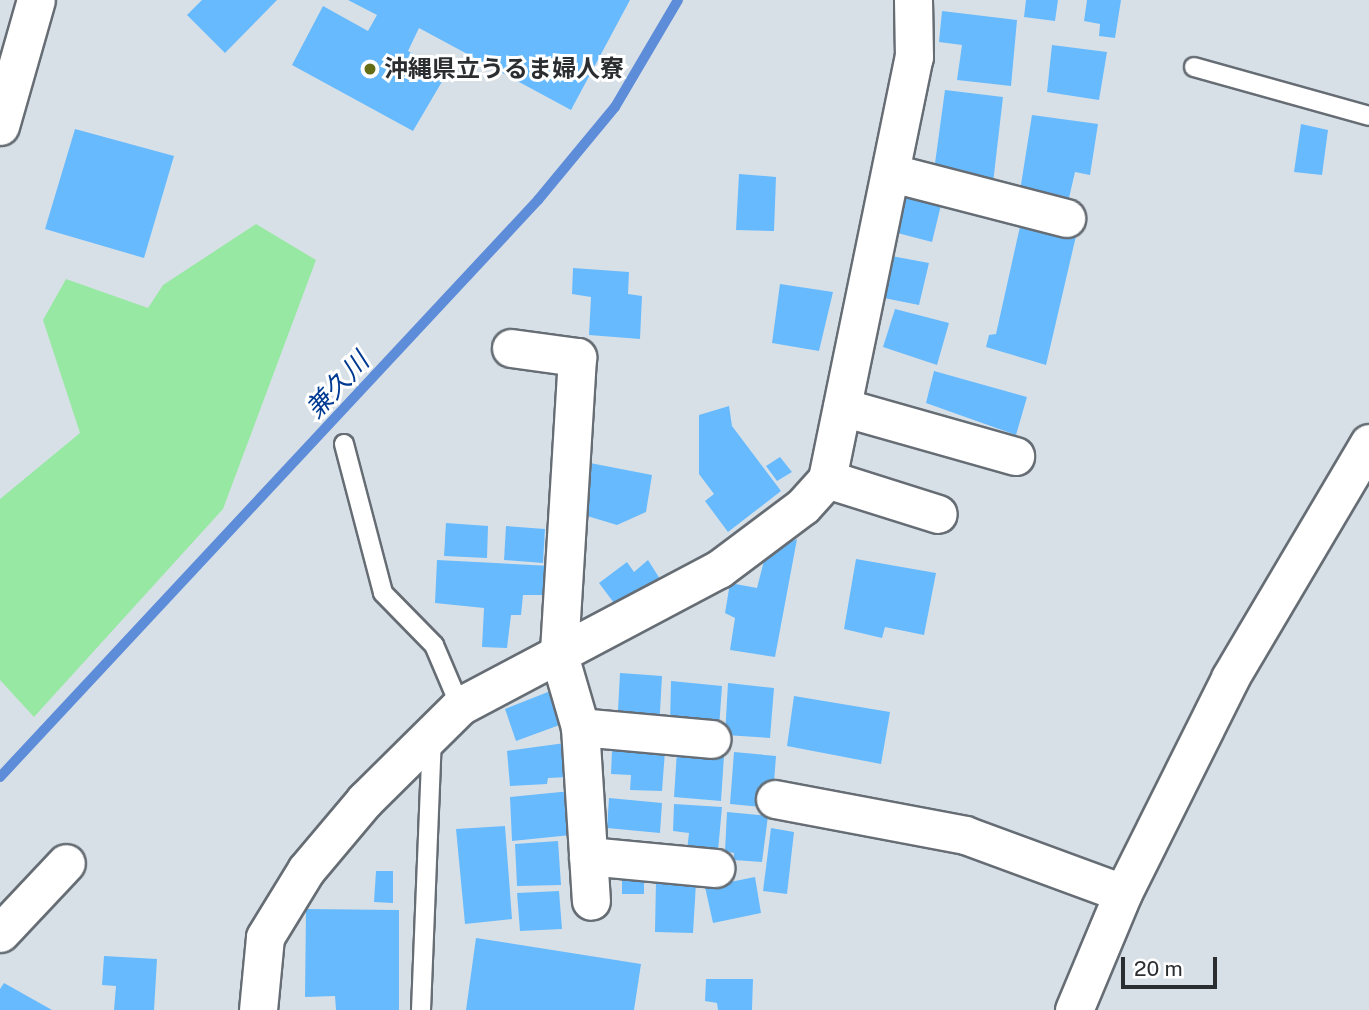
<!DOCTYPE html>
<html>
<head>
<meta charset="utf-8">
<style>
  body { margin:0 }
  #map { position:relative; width:1369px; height:1010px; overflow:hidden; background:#d8e0e7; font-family:"Public Sans","Noto Sans JP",sans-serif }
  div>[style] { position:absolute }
  .green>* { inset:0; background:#97e8a2 }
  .stream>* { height:10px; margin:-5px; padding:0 5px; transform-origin:5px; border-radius:5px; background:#5d8cd9 }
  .building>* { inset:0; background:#67bafd }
  .roads { filter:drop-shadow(2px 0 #666d74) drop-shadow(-2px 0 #666d74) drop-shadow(0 2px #666d74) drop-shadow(0 -2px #666d74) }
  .service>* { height:18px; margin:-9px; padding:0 9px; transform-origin:9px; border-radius:9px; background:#fff }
  .minor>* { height:37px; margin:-18.5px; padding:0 18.5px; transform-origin:18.5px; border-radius:18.5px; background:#fff }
  .dots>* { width:19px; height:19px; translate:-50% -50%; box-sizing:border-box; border:4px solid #fff; border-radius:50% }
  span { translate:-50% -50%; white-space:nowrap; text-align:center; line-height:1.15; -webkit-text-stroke:6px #fff; paint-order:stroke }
  .poi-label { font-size:24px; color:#2b2e31; font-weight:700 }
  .left { translate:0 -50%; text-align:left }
  .water-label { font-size:26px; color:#003a92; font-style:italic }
  .scale { position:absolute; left:1121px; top:957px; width:96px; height:32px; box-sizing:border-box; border:4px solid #2b2e31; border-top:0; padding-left:9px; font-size:21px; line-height:24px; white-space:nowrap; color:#2b2e31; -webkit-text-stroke:5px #fff; paint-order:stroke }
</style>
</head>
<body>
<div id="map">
  <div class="green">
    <i style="clip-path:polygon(256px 224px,316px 260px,223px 509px,34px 717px,0 680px,0 499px,80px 433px,43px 320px,66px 279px,148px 308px,163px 285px)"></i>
  </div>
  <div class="stream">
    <i style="left:0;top:777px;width:789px;rotate:-47deg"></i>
    <i style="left:538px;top:200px;width:121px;rotate:-50.4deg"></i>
    <i style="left:615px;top:107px;width:124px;rotate:-59.5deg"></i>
  </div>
  <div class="building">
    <i style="clip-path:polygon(202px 0,277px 0,225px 53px,187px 15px)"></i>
    <i style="clip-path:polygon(348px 0,630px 0,571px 110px,419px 28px,408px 51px,447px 73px,413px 131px,292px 65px,323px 6px,368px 31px,377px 15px)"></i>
    <i style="clip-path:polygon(1026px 0,1058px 0,1055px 21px,1024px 17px)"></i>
    <i style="clip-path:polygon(1087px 0,1121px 0,1115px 38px,1099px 36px,1100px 24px,1084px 21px)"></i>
    <i style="clip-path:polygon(942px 11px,1017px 20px,1011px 86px,957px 80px,962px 45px,939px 42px)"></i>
    <i style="clip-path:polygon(1052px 45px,1107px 52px,1099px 100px,1047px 92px)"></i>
    <i style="clip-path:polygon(945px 90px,1003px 97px,993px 183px,933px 178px)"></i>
    <i style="clip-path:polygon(1032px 115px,1098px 124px,1090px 175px,1075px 172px,1069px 198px,1020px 191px)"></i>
    <i style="clip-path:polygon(1301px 124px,1328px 130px,1322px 175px,1294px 172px)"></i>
    <i style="clip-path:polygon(75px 129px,174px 156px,144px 258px,45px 229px)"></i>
    <i style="clip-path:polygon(739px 174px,776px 177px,774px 231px,736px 230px)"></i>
    <i style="clip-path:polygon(895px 192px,942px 201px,932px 242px,886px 230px)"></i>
    <i style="clip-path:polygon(1021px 222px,1076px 236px,1046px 365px,986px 347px,989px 335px,996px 334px)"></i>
    <i style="clip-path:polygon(886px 255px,929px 263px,919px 305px,879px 297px)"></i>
    <i style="clip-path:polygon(573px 268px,629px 272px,628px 294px,642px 296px,640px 339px,589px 335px,591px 297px,572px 294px)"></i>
    <i style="clip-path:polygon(780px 284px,833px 292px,819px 351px,772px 343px)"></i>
    <i style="clip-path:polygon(895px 309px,949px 323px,937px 365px,883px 347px)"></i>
    <i style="clip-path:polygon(934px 371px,1027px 397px,1016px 435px,926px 403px)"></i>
    <i style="clip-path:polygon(729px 406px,732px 426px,781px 491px,728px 532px,705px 501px,714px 494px,699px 474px,699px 415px)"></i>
    <i style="clip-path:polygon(780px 457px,792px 472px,777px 481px,766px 466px)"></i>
    <i style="clip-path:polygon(590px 463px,652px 475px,646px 512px,617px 525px,584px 515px)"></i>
    <i style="clip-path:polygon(446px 523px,488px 526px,487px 558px,444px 556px)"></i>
    <i style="clip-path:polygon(506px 526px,545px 529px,543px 563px,504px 560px)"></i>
    <i style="clip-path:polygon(797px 539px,775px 657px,730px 650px,735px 618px,725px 613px,730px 583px,757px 588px,766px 553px)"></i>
    <i style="clip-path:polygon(856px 559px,936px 573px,924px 635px,885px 627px,882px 638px,844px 629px)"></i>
    <i style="clip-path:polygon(437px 560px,551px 566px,549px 595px,523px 595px,521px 615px,511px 615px,507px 648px,482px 647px,484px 608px,435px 603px)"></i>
    <i style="clip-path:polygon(648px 560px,660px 579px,620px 611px,599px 583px,627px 562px,634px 572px)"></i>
    <i style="clip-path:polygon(620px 673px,662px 676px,659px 730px,641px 716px,618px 710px)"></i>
    <i style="clip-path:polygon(671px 681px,722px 686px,719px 728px,670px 725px)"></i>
    <i style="clip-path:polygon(728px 683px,774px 688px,770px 738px,725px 735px)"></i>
    <i style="clip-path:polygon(553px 690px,565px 723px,516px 741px,505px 709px)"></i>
    <i style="clip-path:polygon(794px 696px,890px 712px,881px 764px,787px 746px)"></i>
    <i style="clip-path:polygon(565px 743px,569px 777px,548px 778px,547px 784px,510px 786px,507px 751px)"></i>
    <i style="clip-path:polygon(612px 750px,665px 751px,662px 791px,630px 790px,631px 775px,611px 774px)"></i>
    <i style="clip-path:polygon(677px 751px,724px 756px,721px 801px,674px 797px)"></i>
    <i style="clip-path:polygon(734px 752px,776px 756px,772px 808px,730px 804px)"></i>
    <i style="clip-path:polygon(571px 791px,571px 835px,512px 841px,510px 797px)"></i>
    <i style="clip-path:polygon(609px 798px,662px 803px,660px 833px,607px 828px)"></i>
    <i style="clip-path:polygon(674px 804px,722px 807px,718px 851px,687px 850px,689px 833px,673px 831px)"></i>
    <i style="clip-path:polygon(727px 812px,768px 816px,762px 862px,734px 860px,734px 853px,725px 851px)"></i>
    <i style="clip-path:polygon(505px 826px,512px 919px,465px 924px,456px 829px)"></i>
    <i style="clip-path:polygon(771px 828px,794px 832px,787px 894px,763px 891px)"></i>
    <i style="clip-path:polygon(558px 841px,561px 885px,517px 886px,515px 844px)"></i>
    <i style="clip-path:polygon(376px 871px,393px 871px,393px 903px,374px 902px)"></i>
    <i style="clip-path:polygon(755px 877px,761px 913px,713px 923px,705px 887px)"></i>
    <i style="clip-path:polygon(622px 878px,644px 879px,644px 894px,622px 894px)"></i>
    <i style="clip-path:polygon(656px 880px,696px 883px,693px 933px,655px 932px)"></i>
    <i style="clip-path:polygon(559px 891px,562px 929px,520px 931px,517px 893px)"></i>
    <i style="clip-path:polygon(306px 909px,399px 910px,399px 1010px,336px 1010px,335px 996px,305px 997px)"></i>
    <i style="clip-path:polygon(476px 938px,641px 964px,634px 1010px,466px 1010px)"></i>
    <i style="clip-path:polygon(104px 956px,157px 959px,154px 1010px,114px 1010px,116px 986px,102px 985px)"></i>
    <i style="clip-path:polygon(706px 979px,753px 979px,752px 1010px,718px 1010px,717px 1003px,705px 1001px)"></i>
    <i style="clip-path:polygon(4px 983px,52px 1010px,0 1010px,0 989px)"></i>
  </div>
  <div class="roads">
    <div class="service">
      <i style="left:1194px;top:67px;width:182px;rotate:15.6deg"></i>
      <i style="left:344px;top:444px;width:154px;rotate:75.3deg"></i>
      <i style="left:383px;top:593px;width:73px;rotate:45.6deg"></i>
      <i style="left:434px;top:645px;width:66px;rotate:66.9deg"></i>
      <i style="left:421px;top:1010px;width:273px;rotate:-87.7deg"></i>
    </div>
    <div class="minor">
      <i style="left:0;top:126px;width:131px;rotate:-74.1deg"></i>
      <i style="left:892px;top:173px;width:180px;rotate:14.5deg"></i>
      <i style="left:511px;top:348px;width:67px;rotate:7.8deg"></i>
      <i style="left:577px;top:357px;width:299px;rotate:93.5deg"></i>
      <i style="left:559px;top:655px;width:75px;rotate:73.7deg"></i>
      <i style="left:580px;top:727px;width:174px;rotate:86.4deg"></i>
      <i style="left:842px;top:407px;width:180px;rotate:15.8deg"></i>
      <i style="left:827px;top:479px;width:116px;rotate:17.5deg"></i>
      <i style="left:580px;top:727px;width:132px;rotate:5.2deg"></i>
      <i style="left:775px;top:799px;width:193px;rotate:10.7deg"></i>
      <i style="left:965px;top:835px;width:168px;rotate:20.2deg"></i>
      <i style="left:588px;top:856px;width:128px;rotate:5.4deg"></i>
      <i style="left:0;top:933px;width:96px;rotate:-46.7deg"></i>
      <i style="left:258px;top:1010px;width:73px;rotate:-84.5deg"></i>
      <i style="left:265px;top:937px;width:79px;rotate:-58.5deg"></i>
      <i style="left:306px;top:870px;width:92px;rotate:-49.9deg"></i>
      <i style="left:365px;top:800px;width:134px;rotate:-44.7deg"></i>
      <i style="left:460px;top:706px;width:293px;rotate:-27.9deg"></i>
      <i style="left:719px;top:569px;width:105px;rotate:-36.9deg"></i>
      <i style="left:803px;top:506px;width:36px;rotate:-48deg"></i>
      <i style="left:827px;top:479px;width:431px;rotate:-78.4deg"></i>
      <i style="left:914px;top:57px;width:57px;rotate:-91deg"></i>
      <i style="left:1074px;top:1010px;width:127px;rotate:-67.3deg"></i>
      <i style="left:1123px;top:893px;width:240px;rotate:-63.5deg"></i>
      <i style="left:1230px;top:678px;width:273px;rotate:-59.4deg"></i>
    </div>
  </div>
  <div class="dots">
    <i style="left:370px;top:69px;background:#626d16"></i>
  </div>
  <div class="poi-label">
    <span class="left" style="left:384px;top:69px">沖縄県立うるま婦人寮</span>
  </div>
  <div class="water-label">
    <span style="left:337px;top:385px;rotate:-47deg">兼久川</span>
  </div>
  <div class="scale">20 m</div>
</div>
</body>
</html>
